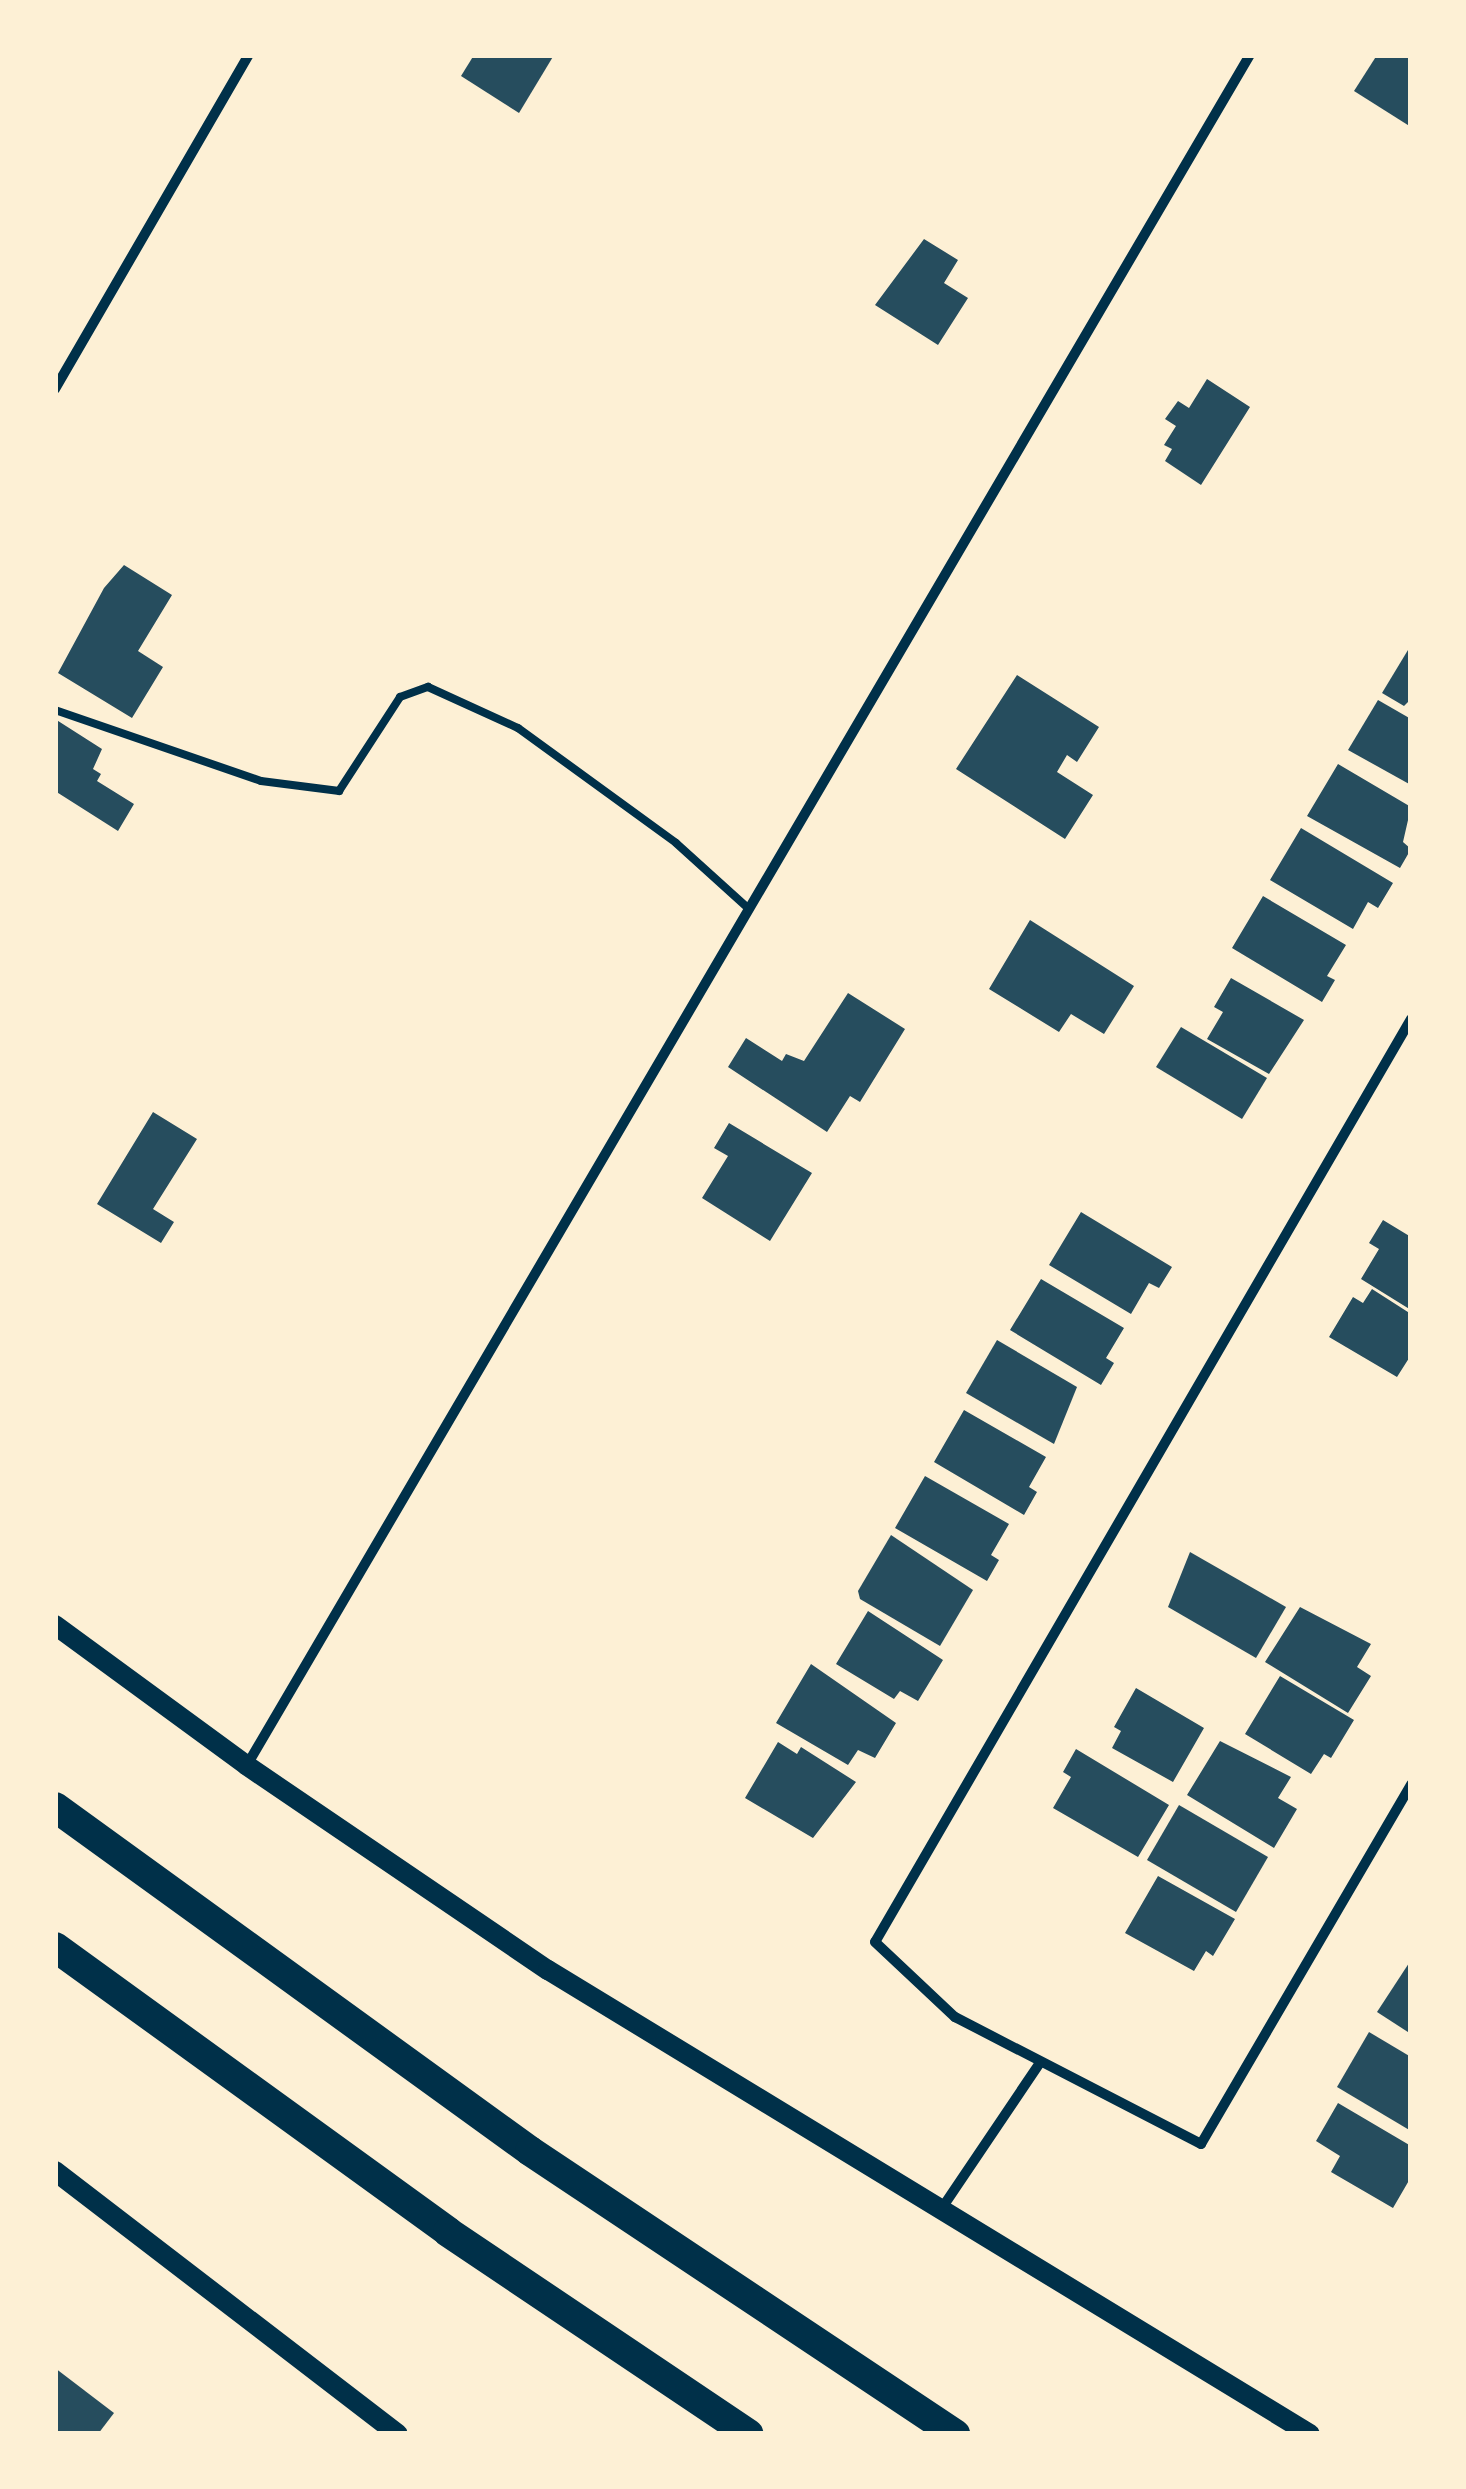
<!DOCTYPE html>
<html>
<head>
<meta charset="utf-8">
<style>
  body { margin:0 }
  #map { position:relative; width:1466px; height:2489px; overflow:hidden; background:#fdf0d5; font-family:Jost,sans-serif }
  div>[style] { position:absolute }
  .building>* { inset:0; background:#264d5e }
  .service>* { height:8px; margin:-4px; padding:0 4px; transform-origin:4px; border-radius:4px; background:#003049 }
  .minor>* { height:10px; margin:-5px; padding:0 5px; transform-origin:5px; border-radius:5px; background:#003049 }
  .secondary>* { height:20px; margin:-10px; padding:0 10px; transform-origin:10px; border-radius:10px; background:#003049 }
  .motorway>* { height:30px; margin:-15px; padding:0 15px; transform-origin:15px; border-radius:15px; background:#003049 }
  span { translate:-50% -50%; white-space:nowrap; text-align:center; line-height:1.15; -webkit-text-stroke:8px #fdf0d5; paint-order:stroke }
  .frame { position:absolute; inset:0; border:58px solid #fdf0d5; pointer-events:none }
</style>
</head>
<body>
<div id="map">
  <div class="building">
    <i style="clip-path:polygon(474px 55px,554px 55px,519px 113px,461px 76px)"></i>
    <i style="clip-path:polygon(1377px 55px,1411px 55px,1411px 127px,1354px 91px)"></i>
    <i style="clip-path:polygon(924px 239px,958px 260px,944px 283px,968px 298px,938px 345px,875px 305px)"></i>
    <i style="clip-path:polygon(1207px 379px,1250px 407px,1201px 485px,1165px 461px,1172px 449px,1164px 445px,1176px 426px,1165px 419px,1178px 401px,1189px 408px)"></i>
    <i style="clip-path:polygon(124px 565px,172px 595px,138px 651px,163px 667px,132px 718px,58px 673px,104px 588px)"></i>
    <i style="clip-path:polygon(1411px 645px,1411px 699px,1404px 706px,1382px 693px)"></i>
    <i style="clip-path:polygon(1017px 675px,1099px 727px,1077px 762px,1067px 755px,1057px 772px,1093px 795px,1065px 839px,956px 769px)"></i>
    <i style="clip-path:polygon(1378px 700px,1411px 719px,1411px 785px,1348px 750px)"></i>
    <i style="clip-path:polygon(55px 719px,102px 749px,93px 769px,101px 774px,97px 781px,134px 804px,118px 831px,55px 791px)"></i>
    <i style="clip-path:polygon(1338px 764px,1411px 807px,1403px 842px,1411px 849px,1400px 868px,1307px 816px)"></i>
    <i style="clip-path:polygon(1301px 828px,1393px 883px,1378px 908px,1368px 902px,1353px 929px,1270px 880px)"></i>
    <i style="clip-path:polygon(1263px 896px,1346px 945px,1327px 976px,1335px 980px,1322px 1002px,1232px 948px)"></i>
    <i style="clip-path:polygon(1030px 920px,1134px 986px,1104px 1034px,1071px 1014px,1059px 1032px,989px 989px)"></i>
    <i style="clip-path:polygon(1231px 978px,1304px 1020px,1269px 1074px,1207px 1039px,1223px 1012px,1214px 1007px)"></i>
    <i style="clip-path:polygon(848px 993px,905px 1029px,860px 1102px,850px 1096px,827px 1132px,728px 1067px,746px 1038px,782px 1061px,786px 1054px,804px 1061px)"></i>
    <i style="clip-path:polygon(1181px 1027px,1267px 1078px,1242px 1119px,1156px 1067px)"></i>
    <i style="clip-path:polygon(153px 1112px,197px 1139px,153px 1209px,174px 1222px,161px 1243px,97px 1204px)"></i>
    <i style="clip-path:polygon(729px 1123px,812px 1173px,770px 1241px,702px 1198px,728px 1156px,714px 1148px)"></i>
    <i style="clip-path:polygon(1081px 1212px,1172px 1267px,1159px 1288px,1149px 1283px,1131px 1314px,1049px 1265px)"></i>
    <i style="clip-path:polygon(1383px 1220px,1411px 1237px,1411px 1310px,1361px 1279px,1379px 1249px,1369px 1243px)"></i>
    <i style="clip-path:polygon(1041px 1279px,1124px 1328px,1106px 1358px,1114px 1363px,1101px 1385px,1010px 1330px)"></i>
    <i style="clip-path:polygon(1372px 1289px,1411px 1314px,1411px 1355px,1397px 1377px,1329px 1337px,1353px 1297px,1363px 1303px)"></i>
    <i style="clip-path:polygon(997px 1340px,1077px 1387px,1054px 1444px,966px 1393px)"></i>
    <i style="clip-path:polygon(964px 1410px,1046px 1457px,1029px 1487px,1037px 1492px,1024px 1515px,934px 1462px)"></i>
    <i style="clip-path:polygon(925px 1476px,1009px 1524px,991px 1555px,999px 1560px,987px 1581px,895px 1528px)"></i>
    <i style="clip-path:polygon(891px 1535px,973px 1590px,940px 1646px,860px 1599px,858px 1591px)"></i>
    <i style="clip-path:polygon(1190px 1552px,1286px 1607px,1256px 1658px,1168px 1607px)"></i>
    <i style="clip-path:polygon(1300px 1607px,1371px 1644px,1357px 1667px,1371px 1676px,1348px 1713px,1265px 1662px)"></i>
    <i style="clip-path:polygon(868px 1611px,943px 1660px,918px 1701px,900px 1691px,894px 1699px,836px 1664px)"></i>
    <i style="clip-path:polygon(811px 1664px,896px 1723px,875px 1758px,858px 1750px,848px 1765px,776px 1723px)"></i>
    <i style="clip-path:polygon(1280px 1676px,1354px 1720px,1331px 1758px,1324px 1754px,1311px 1774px,1245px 1734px)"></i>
    <i style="clip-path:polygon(1136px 1688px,1204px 1728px,1173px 1782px,1112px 1748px,1121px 1731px,1114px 1727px)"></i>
    <i style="clip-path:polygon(1220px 1741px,1291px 1777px,1278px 1798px,1297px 1809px,1274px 1848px,1187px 1795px)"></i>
    <i style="clip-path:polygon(778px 1742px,797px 1754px,801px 1747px,856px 1782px,813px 1838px,745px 1798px)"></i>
    <i style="clip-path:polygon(1076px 1749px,1169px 1805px,1138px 1857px,1053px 1808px,1071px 1777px,1063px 1772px)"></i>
    <i style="clip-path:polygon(1179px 1805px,1268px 1857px,1236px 1912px,1147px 1860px)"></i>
    <i style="clip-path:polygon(1158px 1876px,1235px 1919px,1213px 1956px,1206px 1951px,1194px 1971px,1125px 1933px)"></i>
    <i style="clip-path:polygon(1411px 1960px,1411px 2034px,1377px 2012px)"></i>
    <i style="clip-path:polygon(1369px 2032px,1411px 2057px,1411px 2131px,1337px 2087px)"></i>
    <i style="clip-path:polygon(1338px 2103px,1411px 2146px,1411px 2177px,1393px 2208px,1331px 2172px,1340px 2156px,1316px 2141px)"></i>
    <i style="clip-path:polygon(55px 2368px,114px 2413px,98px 2434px,55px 2434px)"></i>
  </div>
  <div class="service">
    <i style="left:55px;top:710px;width:218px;rotate:19deg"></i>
    <i style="left:261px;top:781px;width:79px;rotate:7.3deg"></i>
    <i style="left:339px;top:791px;width:112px;rotate:-57deg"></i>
    <i style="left:400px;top:697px;width:30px;rotate:-20deg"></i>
    <i style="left:428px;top:687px;width:99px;rotate:24.5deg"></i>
    <i style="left:518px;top:728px;width:195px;rotate:36deg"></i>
    <i style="left:676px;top:843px;width:98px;rotate:42.1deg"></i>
  </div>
  <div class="minor">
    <i style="left:55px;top:389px;width:386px;rotate:-59.9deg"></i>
    <i style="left:1411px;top:1019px;width:1067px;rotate:120.14deg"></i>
    <i style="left:875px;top:1942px;width:110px;rotate:43.2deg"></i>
    <i style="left:955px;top:2017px;width:277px;rotate:27.3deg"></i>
    <i style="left:1201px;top:2144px;width:417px;rotate:-59.7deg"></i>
    <i style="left:247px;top:1765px;width:1982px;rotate:-59.61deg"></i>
    <i style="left:942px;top:2208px;width:174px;rotate:-56deg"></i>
  </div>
  <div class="secondary">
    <i style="left:55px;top:1625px;width:237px;rotate:36.2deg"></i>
    <i style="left:246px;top:1765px;width:365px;rotate:34.2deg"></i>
    <i style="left:548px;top:1970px;width:892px;rotate:31.34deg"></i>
    <i style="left:55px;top:2171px;width:432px;rotate:37.5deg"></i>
  </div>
  <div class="motorway">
    <i style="left:55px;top:1807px;width:586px;rotate:35.91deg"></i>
    <i style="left:530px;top:2151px;width:511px;rotate:33.66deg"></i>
    <i style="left:55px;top:1947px;width:485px;rotate:35.9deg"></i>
    <i style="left:448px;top:2232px;width:362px;rotate:33.9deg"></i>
  </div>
  <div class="frame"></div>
</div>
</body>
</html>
